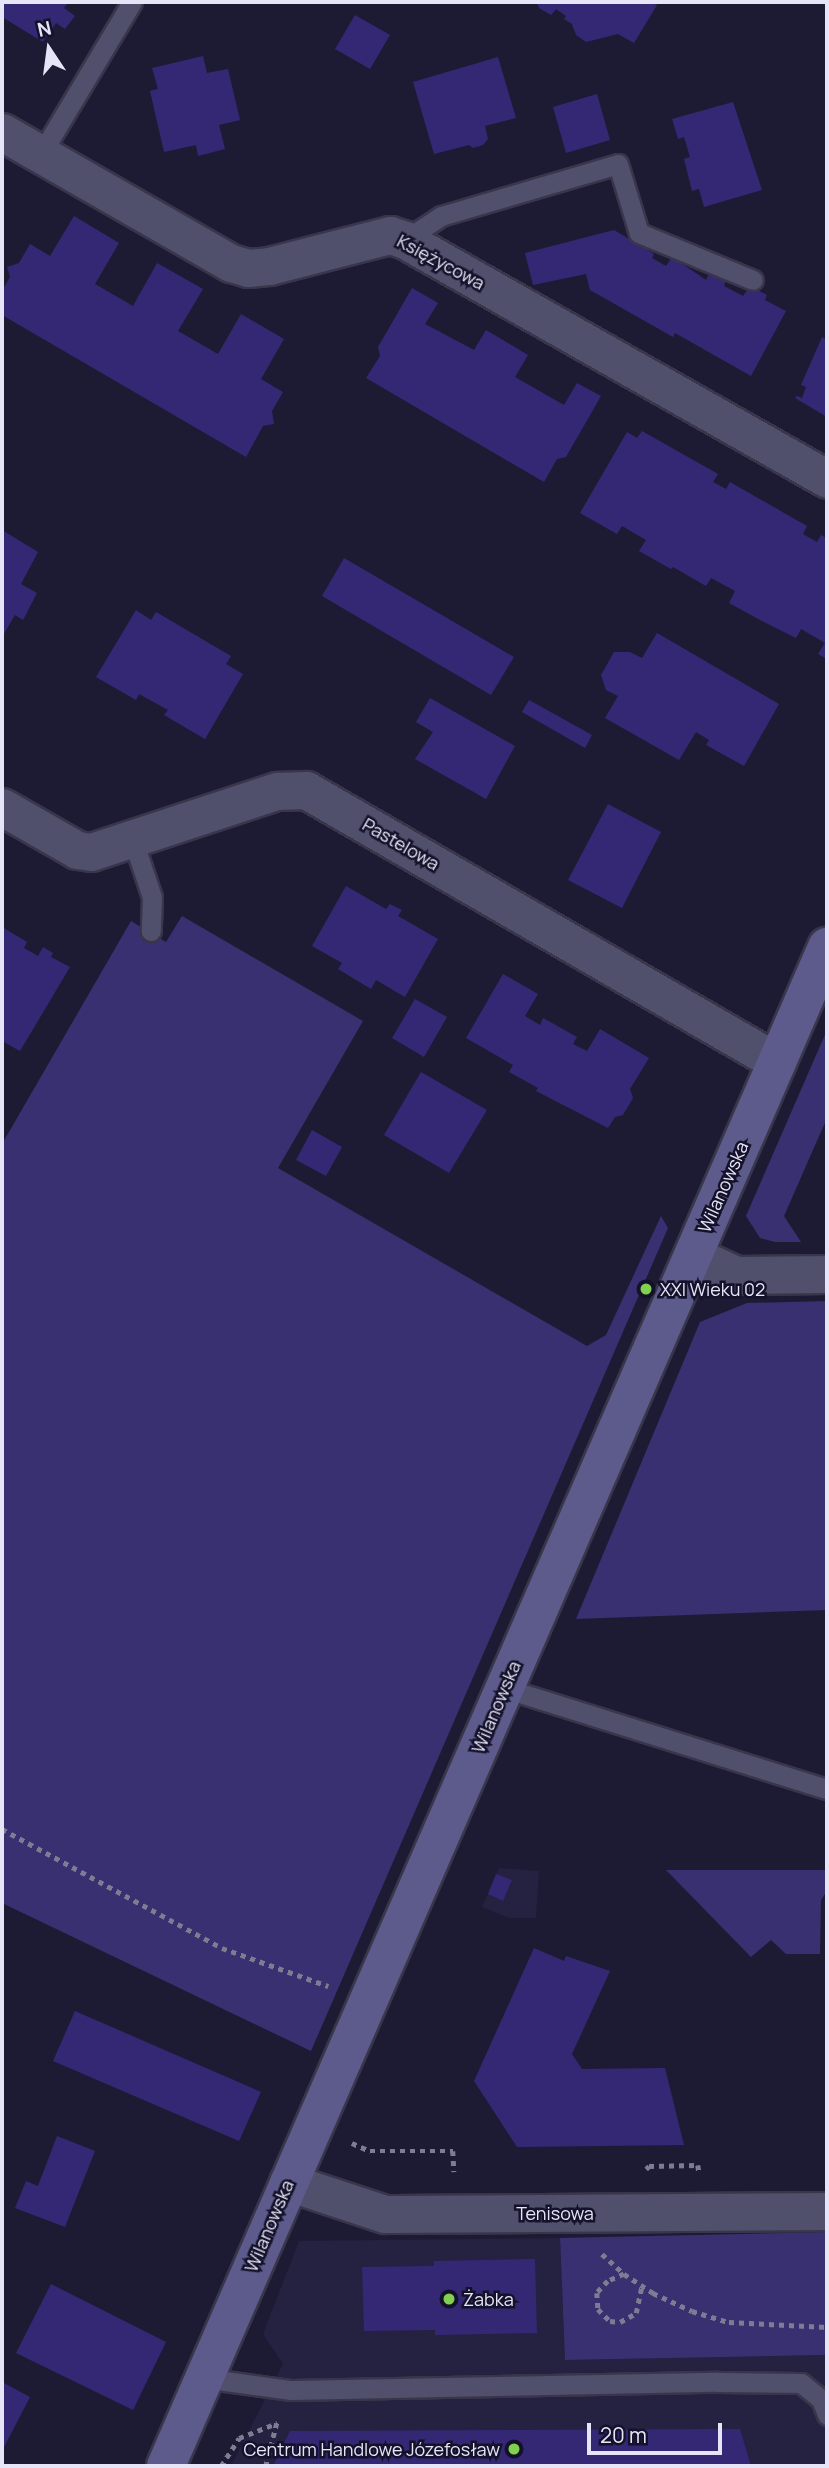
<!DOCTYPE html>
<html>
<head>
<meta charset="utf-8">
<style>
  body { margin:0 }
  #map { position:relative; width:829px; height:2468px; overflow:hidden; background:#1d1b34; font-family:Manrope,sans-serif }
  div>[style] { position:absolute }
  .built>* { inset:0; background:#242141 }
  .green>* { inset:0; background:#383070 }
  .building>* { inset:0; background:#342875 }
  .path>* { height:4.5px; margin-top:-2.25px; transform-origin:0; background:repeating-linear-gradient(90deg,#7d7c92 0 5px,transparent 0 10px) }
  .roads { filter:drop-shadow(2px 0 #39364b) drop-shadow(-2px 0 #39364b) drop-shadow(0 2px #39364b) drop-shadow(0 -2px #39364b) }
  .lane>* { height:19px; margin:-9.5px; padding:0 9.5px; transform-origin:9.5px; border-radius:9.5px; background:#504f6c }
  .street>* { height:37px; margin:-18.5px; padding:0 18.5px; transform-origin:18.5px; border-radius:18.5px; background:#504f6c }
  .secondary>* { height:38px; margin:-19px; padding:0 19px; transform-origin:19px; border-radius:19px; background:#5d5a8c }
  .dots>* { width:19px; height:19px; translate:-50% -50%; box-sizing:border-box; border:4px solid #14122a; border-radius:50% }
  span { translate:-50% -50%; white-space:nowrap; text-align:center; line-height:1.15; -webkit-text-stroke:5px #14122a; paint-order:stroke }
  .street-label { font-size:18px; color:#e5e5f7 }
  .poi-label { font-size:18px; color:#e5e5f7 }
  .left { translate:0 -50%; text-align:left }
  .right { translate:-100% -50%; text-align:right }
  .frame { position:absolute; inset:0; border:4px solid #e5e5f7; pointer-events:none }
  .north { position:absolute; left:14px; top:14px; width:70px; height:70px; -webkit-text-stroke:5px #14122a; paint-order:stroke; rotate:347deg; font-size:19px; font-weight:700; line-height:28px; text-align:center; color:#e5e5f7 }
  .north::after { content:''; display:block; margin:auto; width:24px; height:32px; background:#e5e5f7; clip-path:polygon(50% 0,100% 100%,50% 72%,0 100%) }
  .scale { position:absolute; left:587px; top:2423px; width:135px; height:32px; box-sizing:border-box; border:4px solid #e5e5f7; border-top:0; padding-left:9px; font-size:21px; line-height:24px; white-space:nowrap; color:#e5e5f7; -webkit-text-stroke:5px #14122a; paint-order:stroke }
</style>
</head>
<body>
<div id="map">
  <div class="built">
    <i style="clip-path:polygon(499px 1868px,539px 1871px,536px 1918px,509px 1918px,482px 1907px)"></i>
    <i style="clip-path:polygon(560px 2238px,565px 2360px,827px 2355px,827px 2466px,231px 2466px,283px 2364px,263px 2334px,299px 2241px)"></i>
  </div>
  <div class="green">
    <i style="clip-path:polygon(182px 916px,363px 1021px,278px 1168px,587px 1346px,606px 1335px,661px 1216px,668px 1228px,311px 2051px,2px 1903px,2px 1144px,131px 921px,166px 942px)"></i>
    <i style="clip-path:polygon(827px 1030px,827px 1118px,784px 1216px,801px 1242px,775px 1242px,760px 1238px,746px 1216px)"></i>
    <i style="clip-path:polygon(827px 1301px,827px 1610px,576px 1619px,700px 1322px,747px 1303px)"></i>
    <i style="clip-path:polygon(666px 1870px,827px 1870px,827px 1891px,821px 1900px,820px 1954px,786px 1954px,771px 1940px,751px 1957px)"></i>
    <i style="clip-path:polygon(827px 2232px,827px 2355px,565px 2360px,560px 2238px)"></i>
  </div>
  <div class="building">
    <i style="clip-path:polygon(2px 2px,68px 2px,64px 8px,75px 16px,65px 29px,56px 23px,43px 42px,2px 17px)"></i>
    <i style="clip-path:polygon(537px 2px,652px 2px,657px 5px,634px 43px,618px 34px,586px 42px,576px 35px,572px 24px,564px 19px,566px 16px,556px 9px,551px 15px,539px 8px)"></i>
    <i style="clip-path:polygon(355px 15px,390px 35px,370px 69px,335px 49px)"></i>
    <i style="clip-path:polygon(203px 56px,207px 73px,228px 69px,240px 120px,219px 125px,225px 149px,198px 156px,196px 145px,164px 152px,150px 91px,158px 89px,152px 68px)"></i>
    <i style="clip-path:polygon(498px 57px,516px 118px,485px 126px,488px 139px,483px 145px,473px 148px,469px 145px,434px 154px,413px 82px)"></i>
    <i style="clip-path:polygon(597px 94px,610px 140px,566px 153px,553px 107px)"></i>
    <i style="clip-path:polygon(733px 102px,762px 190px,704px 207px,699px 189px,692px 191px,684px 159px,690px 157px,684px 137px,678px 139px,672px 119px)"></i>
    <i style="clip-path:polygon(74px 216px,119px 243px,95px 284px,133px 306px,157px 263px,203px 289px,178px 331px,218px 354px,241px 314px,284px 339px,261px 379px,283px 392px,272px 411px,274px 424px,263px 426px,246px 457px,2px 315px,2px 291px,10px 277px,7px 267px,19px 263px,30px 244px,50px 256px)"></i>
    <i style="clip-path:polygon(614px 230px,654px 254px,652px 258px,666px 266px,672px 257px,706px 280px,710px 272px,726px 280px,724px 286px,743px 296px,750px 286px,767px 295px,765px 300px,786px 311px,751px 376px,675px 333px,673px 337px,590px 290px,586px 274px,533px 285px,525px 253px)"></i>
    <i style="clip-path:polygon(412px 288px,438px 303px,425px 324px,474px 350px,486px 330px,528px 355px,515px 377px,564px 405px,577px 383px,601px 396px,566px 457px,557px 459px,544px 482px,366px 378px,380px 356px,378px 347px)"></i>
    <i style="clip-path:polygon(822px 337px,827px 340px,827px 417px,795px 398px,797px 396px,802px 398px,806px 387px,801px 385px)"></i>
    <i style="clip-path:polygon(642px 431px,718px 474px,713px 482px,726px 489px,730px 482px,807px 526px,803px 534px,817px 542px,821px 535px,827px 538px,827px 659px,818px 654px,825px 643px,801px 629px,796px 638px,762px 621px,729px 603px,735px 591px,711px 578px,706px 586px,673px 567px,671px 569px,639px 551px,646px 540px,622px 526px,617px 534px,580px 513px,627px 432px,637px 438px)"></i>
    <i style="clip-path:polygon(2px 530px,38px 552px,21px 584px,37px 593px,23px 620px,15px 615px,2px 637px)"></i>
    <i style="clip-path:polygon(344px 558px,514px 657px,491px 695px,322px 596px)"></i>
    <i style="clip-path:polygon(136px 610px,151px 620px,156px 612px,231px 656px,226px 664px,243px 674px,205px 739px,164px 715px,168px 710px,139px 694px,136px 700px,96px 677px)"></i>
    <i style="clip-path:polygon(657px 633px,779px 704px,744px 766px,706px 745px,709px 740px,696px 732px,679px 760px,605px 718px,618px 696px,606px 690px,601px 675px,614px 652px,630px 652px,642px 658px)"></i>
    <i style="clip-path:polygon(430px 698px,515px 746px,486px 799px,415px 759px,433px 732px,416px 722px)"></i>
    <i style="clip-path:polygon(529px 700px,592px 735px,585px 748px,522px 712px)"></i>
    <i style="clip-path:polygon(608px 804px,661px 832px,622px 908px,568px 880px)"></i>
    <i style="clip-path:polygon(346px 886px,386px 909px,390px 904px,402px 910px,398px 916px,438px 939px,405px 997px,376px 980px,371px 989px,338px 969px,342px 963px,312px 946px)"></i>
    <i style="clip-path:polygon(2px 927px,27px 942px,24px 948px,38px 956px,43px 947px,53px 953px,51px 957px,70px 967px,20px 1051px,2px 1041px)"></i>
    <i style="clip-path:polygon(503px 974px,538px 994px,525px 1016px,540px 1025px,543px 1018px,577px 1037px,573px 1044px,587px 1051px,600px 1029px,649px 1058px,630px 1089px,633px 1098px,623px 1115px,615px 1117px,608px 1128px,536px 1091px,538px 1088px,509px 1072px,513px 1065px,466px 1038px)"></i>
    <i style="clip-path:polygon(415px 999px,447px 1017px,424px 1057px,392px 1038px)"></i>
    <i style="clip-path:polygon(421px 1072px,487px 1110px,449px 1173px,384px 1135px)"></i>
    <i style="clip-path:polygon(312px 1130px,342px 1147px,326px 1176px,296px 1160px)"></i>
    <i style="clip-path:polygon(496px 1874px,512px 1880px,503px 1901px,488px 1894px)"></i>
    <i style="clip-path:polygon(534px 1948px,564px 1961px,566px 1956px,610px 1971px,572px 2054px,582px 2069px,665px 2068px,684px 2145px,517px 2147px,474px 2081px)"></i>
    <i style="clip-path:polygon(75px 2011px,261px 2092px,239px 2141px,53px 2061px)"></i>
    <i style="clip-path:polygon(57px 2136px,95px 2151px,65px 2227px,15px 2208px,26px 2181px,38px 2186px)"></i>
    <i style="clip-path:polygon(535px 2259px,537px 2333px,435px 2335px,435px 2330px,364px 2331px,362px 2267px,434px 2266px,434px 2261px)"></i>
    <i style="clip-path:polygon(51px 2284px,166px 2342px,133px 2410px,16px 2353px)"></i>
    <i style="clip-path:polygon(2px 2382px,30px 2397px,2px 2451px)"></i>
    <i style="clip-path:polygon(740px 2429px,751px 2466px,273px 2466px,290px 2431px)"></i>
  </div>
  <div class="path">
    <i style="left:2px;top:1829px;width:250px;rotate:28.4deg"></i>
    <i style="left:222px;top:1948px;width:113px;rotate:19.7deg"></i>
    <i style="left:352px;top:2143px;width:20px;rotate:24deg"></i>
    <i style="left:370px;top:2151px;width:83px"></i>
    <i style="left:453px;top:2151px;width:21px;rotate:87deg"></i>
    <i style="left:646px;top:2169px;width:4px;rotate:-45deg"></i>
    <i style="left:649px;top:2166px;width:49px;rotate:-1.2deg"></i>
    <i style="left:698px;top:2165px;width:7px;rotate:82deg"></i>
    <i style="left:602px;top:2254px;width:30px;rotate:42deg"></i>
    <i style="left:624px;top:2274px;width:35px;rotate:33deg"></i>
    <i style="left:653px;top:2293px;width:43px;rotate:24.8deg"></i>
    <i style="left:692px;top:2311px;width:39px;rotate:17deg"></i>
    <i style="left:729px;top:2322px;width:98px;rotate:2.9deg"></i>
    <i style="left:624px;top:2274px;width:17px;rotate:156deg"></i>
    <i style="left:608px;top:2281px;width:16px;rotate:133deg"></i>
    <i style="left:597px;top:2293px;width:16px;rotate:86deg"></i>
    <i style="left:598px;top:2309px;width:17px;rotate:45deg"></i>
    <i style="left:610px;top:2321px;width:10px;rotate:6deg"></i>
    <i style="left:620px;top:2322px;width:18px;rotate:-29deg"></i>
    <i style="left:636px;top:2313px;width:29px;rotate:-78deg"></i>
    <i style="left:221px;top:2466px;width:33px;rotate:-57deg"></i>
    <i style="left:239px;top:2438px;width:41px;rotate:-21.5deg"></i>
    <i style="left:277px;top:2423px;width:44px;rotate:104.3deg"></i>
  </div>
  <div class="roads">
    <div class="lane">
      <i style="left:41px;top:154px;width:177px;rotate:-59.1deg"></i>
      <i style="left:405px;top:240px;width:43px;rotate:-33.7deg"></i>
      <i style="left:441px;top:216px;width:184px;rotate:-16.4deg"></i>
      <i style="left:618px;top:164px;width:72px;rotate:73.1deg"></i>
      <i style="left:639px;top:233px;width:123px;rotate:22.4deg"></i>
      <i style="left:133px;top:840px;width:60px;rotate:71.6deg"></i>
      <i style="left:152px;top:897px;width:34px;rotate:92deg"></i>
      <i style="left:504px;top:1688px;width:338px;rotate:17.4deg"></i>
      <i style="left:203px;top:2378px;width:89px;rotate:7.8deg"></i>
      <i style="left:291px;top:2390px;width:427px;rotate:-1.1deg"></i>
      <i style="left:718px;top:2382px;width:83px;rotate:0.7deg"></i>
      <i style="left:801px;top:2383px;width:26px;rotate:39deg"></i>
      <i style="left:821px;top:2399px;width:17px;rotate:69deg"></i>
    </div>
    <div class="street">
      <i style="left:2px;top:132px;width:264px;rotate:29.8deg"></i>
      <i style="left:231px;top:263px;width:18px;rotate:16deg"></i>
      <i style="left:248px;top:268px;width:21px;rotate:-5deg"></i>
      <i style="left:269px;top:266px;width:125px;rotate:-14.4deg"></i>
      <i style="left:390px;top:235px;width:16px;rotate:18deg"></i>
      <i style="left:405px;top:240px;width:485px;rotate:29.5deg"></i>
      <i style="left:2px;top:807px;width:86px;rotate:29.8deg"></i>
      <i style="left:77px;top:850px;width:14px;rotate:8deg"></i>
      <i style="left:91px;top:852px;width:196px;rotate:-18.2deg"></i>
      <i style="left:277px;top:791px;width:29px;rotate:-2deg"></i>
      <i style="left:306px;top:790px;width:544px;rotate:30.01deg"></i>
      <i style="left:693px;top:1255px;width:47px;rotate:24.9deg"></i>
      <i style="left:736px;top:1275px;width:91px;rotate:-0.6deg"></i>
      <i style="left:288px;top:2182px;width:102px;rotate:18.3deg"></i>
      <i style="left:385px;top:2214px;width:442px;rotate:-0.4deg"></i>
    </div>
    <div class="secondary">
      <i style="left:166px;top:2466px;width:1657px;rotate:-66.48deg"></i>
    </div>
  </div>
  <div class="dots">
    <i style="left:646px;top:1289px;background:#82d04f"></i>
    <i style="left:449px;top:2299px;background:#82d04f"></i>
    <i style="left:514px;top:2449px;background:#82d04f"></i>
  </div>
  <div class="street-label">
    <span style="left:441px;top:262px;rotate:28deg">Księżycowa</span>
    <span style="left:401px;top:844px;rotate:30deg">Pastelowa</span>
    <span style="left:723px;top:1187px;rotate:-66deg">Wilanowska</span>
    <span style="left:496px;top:1707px;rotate:-67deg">Wilanowska</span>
    <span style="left:555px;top:2213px">Tenisowa</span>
    <span style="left:269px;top:2226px;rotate:-67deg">Wilanowska</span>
  </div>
  <div class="poi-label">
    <span class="left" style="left:660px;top:1289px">XXI Wieku 02</span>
    <span class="left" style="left:463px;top:2299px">Żabka</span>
    <span class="right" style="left:500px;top:2449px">Centrum Handlowe Józefosław</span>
  </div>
  <div class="frame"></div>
  <div class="north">N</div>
  <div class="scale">20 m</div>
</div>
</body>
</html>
